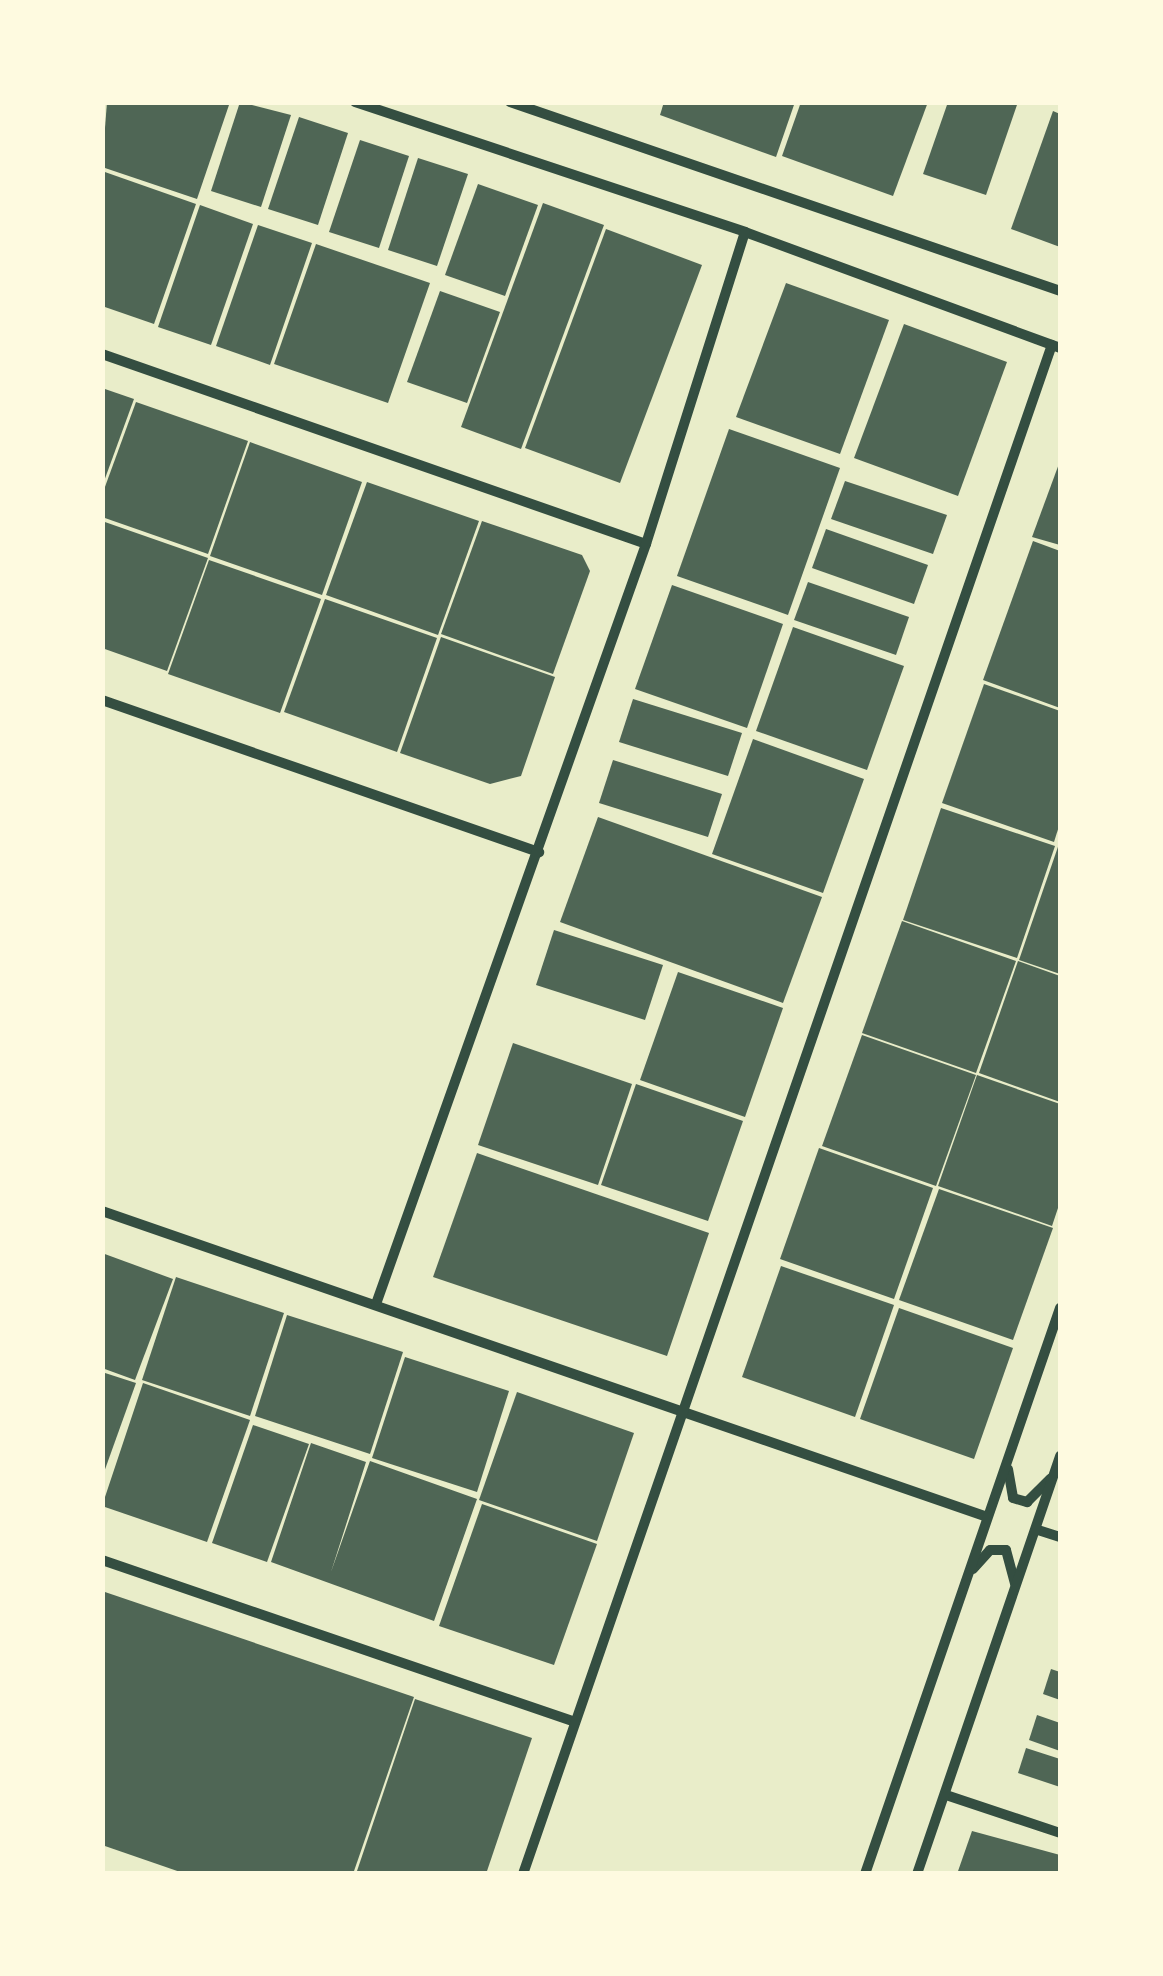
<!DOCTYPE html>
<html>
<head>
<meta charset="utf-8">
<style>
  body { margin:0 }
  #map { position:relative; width:1163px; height:1976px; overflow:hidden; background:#e9edc9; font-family:Karla,sans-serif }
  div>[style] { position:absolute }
  .building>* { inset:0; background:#4f6655 }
  .minor>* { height:10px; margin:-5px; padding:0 5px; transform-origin:5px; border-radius:5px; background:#344e41 }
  span { translate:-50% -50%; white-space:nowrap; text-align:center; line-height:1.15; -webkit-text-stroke:10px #fefae0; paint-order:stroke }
  .frame { position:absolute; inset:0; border:105px solid #fefae0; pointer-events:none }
</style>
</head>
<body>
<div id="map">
  <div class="building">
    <i style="clip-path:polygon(107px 102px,230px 102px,197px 199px,102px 167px)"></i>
    <i style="clip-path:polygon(240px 102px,291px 115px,261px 207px,211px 191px)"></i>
    <i style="clip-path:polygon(664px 102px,795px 102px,776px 157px,660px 115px)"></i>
    <i style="clip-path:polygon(801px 102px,928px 102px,893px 196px,782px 156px)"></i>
    <i style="clip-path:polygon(948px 102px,1018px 102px,986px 195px,923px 174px)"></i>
    <i style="clip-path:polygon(1053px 111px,1060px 114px,1060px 247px,1011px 229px)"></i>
    <i style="clip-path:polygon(299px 117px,348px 133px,318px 225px,268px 209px)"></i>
    <i style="clip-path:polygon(360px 140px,409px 156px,379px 248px,329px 232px)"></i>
    <i style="clip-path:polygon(418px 158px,468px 174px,437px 266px,388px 250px)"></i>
    <i style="clip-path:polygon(102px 171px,196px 204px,154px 324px,102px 306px)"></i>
    <i style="clip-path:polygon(478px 184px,538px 205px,505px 296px,445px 275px)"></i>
    <i style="clip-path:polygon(543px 203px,604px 225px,521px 449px,461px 427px)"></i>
    <i style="clip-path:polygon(200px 205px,253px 224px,211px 345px,158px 327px)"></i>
    <i style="clip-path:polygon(258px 225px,312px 243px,270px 365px,216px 346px)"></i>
    <i style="clip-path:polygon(606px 229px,702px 265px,620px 483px,525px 448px)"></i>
    <i style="clip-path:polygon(316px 244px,430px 283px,388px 403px,274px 364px)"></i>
    <i style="clip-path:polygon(786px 283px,889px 320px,840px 454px,736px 417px)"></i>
    <i style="clip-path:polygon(440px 291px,500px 312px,467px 403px,407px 382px)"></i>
    <i style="clip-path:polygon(904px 324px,1007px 362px,958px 496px,854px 458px)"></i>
    <i style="clip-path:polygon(102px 388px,134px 399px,103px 484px,102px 484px)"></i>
    <i style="clip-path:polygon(136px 402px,248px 441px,208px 554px,102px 517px,102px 495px)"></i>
    <i style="clip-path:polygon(729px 429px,840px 468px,788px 615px,677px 576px)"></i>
    <i style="clip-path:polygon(250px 442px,362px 482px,322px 595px,210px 556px)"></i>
    <i style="clip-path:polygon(1060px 461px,1060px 545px,1032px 537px)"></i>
    <i style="clip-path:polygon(845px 481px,947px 515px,933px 554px,831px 519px)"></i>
    <i style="clip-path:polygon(367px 482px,479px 521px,438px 635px,326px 595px)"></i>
    <i style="clip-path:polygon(102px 521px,208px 558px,167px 671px,102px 648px)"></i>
    <i style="clip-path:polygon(482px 521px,582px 555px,590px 571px,553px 674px,441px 634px)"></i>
    <i style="clip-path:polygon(826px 529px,928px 565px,914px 604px,812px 568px)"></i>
    <i style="clip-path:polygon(1033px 541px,1060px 551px,1060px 708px,983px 680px)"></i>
    <i style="clip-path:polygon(209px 560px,321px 599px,280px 713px,168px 674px)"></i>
    <i style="clip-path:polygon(808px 582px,909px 617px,896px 655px,794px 620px)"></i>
    <i style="clip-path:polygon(672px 585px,783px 624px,747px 728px,635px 689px)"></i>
    <i style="clip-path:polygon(325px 599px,437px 638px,397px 752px,284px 712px)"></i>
    <i style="clip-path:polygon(793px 627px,904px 666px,867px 770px,756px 731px)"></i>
    <i style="clip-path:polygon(441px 637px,555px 677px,521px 776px,490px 784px,400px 753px)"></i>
    <i style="clip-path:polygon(984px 684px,1060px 711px,1060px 823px,1054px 842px,942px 803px)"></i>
    <i style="clip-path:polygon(633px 699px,742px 733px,728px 776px,619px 742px)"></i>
    <i style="clip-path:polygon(753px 739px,864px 779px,823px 893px,712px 854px)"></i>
    <i style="clip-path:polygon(613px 760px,722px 794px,708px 837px,599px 803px)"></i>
    <i style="clip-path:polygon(941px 808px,1055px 846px,1017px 958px,903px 920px)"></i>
    <i style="clip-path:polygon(598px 817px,822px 897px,783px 1003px,560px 922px)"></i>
    <i style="clip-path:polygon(1060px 841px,1060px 974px,1019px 960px)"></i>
    <i style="clip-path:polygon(902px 921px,1016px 961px,976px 1073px,862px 1033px)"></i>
    <i style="clip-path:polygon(554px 930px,663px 965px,645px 1020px,536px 985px)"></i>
    <i style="clip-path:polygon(1018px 961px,1060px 976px,1060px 1102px,979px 1073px)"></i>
    <i style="clip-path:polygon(678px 972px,783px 1008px,745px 1117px,640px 1080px)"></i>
    <i style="clip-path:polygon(862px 1035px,976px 1075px,936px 1186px,822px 1146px)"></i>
    <i style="clip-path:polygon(513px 1043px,632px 1084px,598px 1185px,478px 1145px)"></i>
    <i style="clip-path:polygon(977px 1075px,1060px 1104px,1060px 1202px,1052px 1226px,938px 1186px)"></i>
    <i style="clip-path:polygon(636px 1084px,743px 1121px,708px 1221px,601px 1185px)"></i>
    <i style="clip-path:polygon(819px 1148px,933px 1188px,894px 1299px,780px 1259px)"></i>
    <i style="clip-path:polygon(477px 1153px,709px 1233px,667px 1356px,433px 1277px)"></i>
    <i style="clip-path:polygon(939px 1189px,1053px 1228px,1013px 1340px,899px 1300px)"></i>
    <i style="clip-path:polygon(102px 1253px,173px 1279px,135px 1380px,102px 1368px)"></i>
    <i style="clip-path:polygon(781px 1266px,894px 1305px,855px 1417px,742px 1377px)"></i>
    <i style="clip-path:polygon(176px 1277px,284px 1313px,250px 1416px,142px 1380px)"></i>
    <i style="clip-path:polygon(899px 1308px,1013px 1348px,974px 1459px,860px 1419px)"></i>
    <i style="clip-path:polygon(287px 1315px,403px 1352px,370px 1454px,255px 1416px)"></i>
    <i style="clip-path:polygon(405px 1357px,509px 1391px,477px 1492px,372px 1458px)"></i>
    <i style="clip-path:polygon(102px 1372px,136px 1383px,103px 1475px,102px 1475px)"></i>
    <i style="clip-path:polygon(143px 1383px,250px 1420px,207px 1542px,102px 1506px)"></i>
    <i style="clip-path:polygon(517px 1392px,634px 1433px,597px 1541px,479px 1500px)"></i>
    <i style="clip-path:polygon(253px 1425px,309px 1444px,267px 1562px,212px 1543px)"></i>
    <i style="clip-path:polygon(311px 1443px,366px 1462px,331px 1572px,370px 1461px,477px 1499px,434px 1621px,271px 1562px)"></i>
    <i style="clip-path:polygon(482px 1504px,597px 1544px,554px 1665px,439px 1626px)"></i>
    <i style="clip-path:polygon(102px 1591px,414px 1697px,353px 1874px,186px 1874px,102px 1845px)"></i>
    <i style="clip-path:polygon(1051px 1669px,1060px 1672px,1060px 1700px,1043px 1694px)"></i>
    <i style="clip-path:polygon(415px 1699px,532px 1738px,486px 1874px,356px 1874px)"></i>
    <i style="clip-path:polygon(1037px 1715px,1060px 1723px,1060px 1751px,1029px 1740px)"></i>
    <i style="clip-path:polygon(1026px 1748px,1060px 1759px,1060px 1787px,1018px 1773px)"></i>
    <i style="clip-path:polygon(972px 1831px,1060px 1855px,1060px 1874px,957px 1874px)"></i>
  </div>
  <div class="minor">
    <i style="left:355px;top:102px;width:411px;rotate:18.4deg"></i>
    <i style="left:745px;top:232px;width:336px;rotate:20.2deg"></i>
    <i style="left:510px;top:102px;width:582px;rotate:18.96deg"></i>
    <i style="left:102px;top:354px;width:576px;rotate:19.25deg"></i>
    <i style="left:102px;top:700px;width:463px;rotate:19.2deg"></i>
    <i style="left:102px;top:1211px;width:936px;rotate:19.07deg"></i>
    <i style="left:376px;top:1304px;width:807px;rotate:-70.44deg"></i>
    <i style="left:646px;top:544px;width:327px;rotate:-72.4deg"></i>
    <i style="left:1008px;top:1469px;width:29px;rotate:80deg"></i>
    <i style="left:1013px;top:1498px;width:15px;rotate:16deg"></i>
    <i style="left:1027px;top:1502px;width:33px;rotate:-45deg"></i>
    <i style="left:1038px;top:1530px;width:23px;rotate:18deg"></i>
    <i style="left:102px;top:1560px;width:498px;rotate:18.9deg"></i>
    <i style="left:973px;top:1569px;width:25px;rotate:-48deg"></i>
    <i style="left:990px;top:1550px;width:16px"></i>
    <i style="left:1006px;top:1550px;width:35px;rotate:75deg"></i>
    <i style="left:946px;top:1795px;width:120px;rotate:18.4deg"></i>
    <i style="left:523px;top:1874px;width:1618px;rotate:-70.92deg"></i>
    <i style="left:865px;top:1874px;width:599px;rotate:-70.99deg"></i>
    <i style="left:917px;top:1874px;width:442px;rotate:-71.1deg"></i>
  </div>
  <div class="frame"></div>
</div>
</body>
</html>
